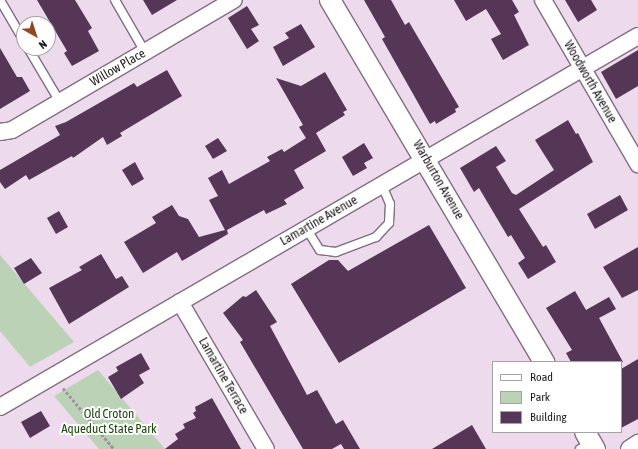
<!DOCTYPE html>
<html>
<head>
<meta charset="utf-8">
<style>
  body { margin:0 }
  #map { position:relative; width:638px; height:449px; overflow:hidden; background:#eddaed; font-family:"Asap Condensed",sans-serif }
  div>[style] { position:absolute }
  .green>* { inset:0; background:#bcd2b6 }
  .building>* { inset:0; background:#563657 }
  .path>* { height:2.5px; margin-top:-1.25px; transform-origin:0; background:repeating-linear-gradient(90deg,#a092a0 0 3px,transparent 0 5px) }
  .roads { filter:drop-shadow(1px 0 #816f81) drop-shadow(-1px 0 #816f81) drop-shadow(0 1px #816f81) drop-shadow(0 -1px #816f81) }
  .service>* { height:8px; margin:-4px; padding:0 4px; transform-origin:4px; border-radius:4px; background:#fff }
  .minor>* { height:16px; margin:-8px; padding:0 8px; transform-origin:8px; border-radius:8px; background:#fff }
  .tertiary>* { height:20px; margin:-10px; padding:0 10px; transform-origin:10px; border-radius:10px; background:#fff }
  span { translate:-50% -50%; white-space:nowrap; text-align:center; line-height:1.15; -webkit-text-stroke:4px #fff; paint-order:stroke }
  .street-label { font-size:13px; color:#211a21 }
  .park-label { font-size:13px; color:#204a12 }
  .legend { position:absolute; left:492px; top:361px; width:130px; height:72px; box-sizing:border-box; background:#fff; border:1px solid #a6a3a6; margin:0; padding:5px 7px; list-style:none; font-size:12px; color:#211a21 }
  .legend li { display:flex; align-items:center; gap:8px; height:20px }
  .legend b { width:20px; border:1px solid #a6a3a6 }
  .north { position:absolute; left:16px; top:16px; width:40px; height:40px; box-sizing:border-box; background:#fff; border:1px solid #a6a3a6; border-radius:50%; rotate:141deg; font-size:11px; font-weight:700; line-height:16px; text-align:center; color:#211a21 }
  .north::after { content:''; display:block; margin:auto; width:14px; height:18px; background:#8f4823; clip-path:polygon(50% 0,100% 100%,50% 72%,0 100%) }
</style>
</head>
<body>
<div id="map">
  <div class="green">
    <i style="clip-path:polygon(0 255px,74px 342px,30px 367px,0 331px)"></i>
    <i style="clip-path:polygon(98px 370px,165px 449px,99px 449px,54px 396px)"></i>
  </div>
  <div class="building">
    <i style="clip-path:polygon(37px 0,75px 0,92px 28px,88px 31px,99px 51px,72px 66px,64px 53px,67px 51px)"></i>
    <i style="clip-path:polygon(143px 0,177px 0,152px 15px)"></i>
    <i style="clip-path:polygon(364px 0,391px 0,405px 25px,409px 22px,459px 107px,455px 109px,456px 112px,436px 124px,435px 121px,430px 124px,382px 39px,385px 37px)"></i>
    <i style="clip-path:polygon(454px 0,512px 0,519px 12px,514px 15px,529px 45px,503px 60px,491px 39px,501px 34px,486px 9px,466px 21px)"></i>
    <i style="clip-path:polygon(565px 0,591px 0,597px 10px,578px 22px)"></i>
    <i style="clip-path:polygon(247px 6px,259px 25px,251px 29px,259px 41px,247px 49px,228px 18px)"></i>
    <i style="clip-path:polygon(301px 24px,315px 47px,283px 66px,273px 47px,289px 38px,285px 33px)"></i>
    <i style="clip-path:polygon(0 48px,17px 77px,22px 77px,30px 91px,0 109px)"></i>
    <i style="clip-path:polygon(638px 50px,638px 86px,616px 99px,601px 72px)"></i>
    <i style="clip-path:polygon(167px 70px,182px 96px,120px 133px,122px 136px,107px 145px,103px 137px,73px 158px,72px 156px,29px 180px,26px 175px,5px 189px,0 182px,0 170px,60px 135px,55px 126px,66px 122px,134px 83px,137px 87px)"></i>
    <i style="clip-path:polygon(325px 72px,347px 110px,343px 112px,345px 115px,316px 133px,326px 151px,294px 170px,304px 188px,284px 200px,287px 204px,266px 214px,264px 210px,227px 230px,228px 234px,182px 261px,177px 252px,143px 273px,124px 242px,156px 223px,152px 217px,172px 205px,179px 216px,188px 219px,199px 237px,225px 230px,209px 200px,218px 196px,208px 178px,222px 170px,229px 184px,270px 161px,267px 157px,282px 149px,284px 152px,306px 138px,299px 127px,303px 125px,276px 78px,301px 86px)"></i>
    <i style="clip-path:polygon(568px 120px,576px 134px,578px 133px,593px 162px,519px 209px,543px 247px,546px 245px,556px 262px,528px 279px,518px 263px,525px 258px,511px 235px,508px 237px,479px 188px,474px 192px,460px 168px,496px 146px,506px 161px,496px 167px,512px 193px,516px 195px,554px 170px,535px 140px)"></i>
    <i style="clip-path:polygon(218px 138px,227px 151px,213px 159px,205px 146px)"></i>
    <i style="clip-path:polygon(364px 143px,373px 158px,364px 163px,367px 168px,353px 176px,342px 157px)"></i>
    <i style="clip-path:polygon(135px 162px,144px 179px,132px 186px,122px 170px)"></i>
    <i style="clip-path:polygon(620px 195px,628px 210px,595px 229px,587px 214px)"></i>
    <i style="clip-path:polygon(59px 211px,68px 227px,56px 234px,47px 218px)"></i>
    <i style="clip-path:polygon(429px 225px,466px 288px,339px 363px,291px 284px,329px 260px,338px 260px,348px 271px)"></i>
    <i style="clip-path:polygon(638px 247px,638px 290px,622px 298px,603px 267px)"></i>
    <i style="clip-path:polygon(101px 254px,116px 279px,122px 276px,129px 287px,69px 324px,49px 288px,82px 270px,79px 267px)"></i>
    <i style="clip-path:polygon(31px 258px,42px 273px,24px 284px,14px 268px)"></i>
    <i style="clip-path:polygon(256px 290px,277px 322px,270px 326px,307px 395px,317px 390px,336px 424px,343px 420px,360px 449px,344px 449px,341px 444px,332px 449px,303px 449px,240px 342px,243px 340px,223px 313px,243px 296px,246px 297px)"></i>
    <i style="clip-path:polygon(575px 291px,586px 310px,609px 297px,616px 309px,599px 318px,623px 362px,571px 362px,566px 353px,572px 350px,546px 308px)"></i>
    <i style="clip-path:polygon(141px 353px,150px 369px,139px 375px,144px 383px,121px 399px,108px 377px,118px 371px,116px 367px)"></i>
    <i style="clip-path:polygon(638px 359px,638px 419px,621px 428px,621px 369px)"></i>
    <i style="clip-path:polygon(212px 398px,241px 449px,165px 449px,178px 439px,175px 434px,185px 428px,183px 424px,196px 418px,193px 413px,196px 411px,195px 407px)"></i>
    <i style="clip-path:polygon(41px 411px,50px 426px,30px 438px,21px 422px)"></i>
    <i style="clip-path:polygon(472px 425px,486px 449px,432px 449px)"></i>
  </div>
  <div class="path">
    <i style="left:63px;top:388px;width:80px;rotate:50.1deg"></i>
  </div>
  <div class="roads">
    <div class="service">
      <i style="left:0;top:0;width:48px;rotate:59.7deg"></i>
      <i style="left:115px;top:0;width:60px;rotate:60deg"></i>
      <i style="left:28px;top:48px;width:63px;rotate:59.3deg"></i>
      <i style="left:306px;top:228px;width:26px;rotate:58deg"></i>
      <i style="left:320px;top:250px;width:16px;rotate:7deg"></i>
      <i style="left:336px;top:252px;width:43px;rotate:-20.6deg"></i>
      <i style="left:376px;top:237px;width:19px;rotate:-47deg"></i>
      <i style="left:389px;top:223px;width:19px;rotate:-87deg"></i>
      <i style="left:390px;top:204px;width:21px;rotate:-113deg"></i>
      <i style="left:580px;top:449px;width:13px;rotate:-29deg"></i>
    </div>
    <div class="minor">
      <i style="left:543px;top:0;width:190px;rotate:59.9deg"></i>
      <i style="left:0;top:132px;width:12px;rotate:-9deg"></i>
      <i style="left:12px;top:130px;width:257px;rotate:-30.4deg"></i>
      <i style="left:180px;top:302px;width:170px;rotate:59.7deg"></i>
      <i style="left:0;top:407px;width:738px;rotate:-30.18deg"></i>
      <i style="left:629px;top:449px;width:11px;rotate:-34deg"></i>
    </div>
    <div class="tertiary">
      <i style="left:330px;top:0;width:421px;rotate:59.4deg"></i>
      <i style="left:585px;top:432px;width:20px;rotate:60deg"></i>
    </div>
  </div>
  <div class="street-label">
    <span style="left:118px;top:68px;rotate:-30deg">Willow Place</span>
    <span style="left:590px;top:82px;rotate:60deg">Woodworth Avenue</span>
    <span style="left:438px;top:180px;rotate:60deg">Warburton Avenue</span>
    <span style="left:319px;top:221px;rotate:-30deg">Lamartine Avenue</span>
    <span style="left:223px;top:376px;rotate:60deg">Lamartine Terrace</span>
  </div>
  <div class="park-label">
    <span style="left:109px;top:422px">Old Croton<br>Aqueduct State Park</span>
  </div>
  <ul class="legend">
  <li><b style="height:5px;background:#fff"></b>Road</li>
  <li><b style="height:11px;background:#bcd2b6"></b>Park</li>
  <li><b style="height:11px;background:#563657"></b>Building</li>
  </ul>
  <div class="north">N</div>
</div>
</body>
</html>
